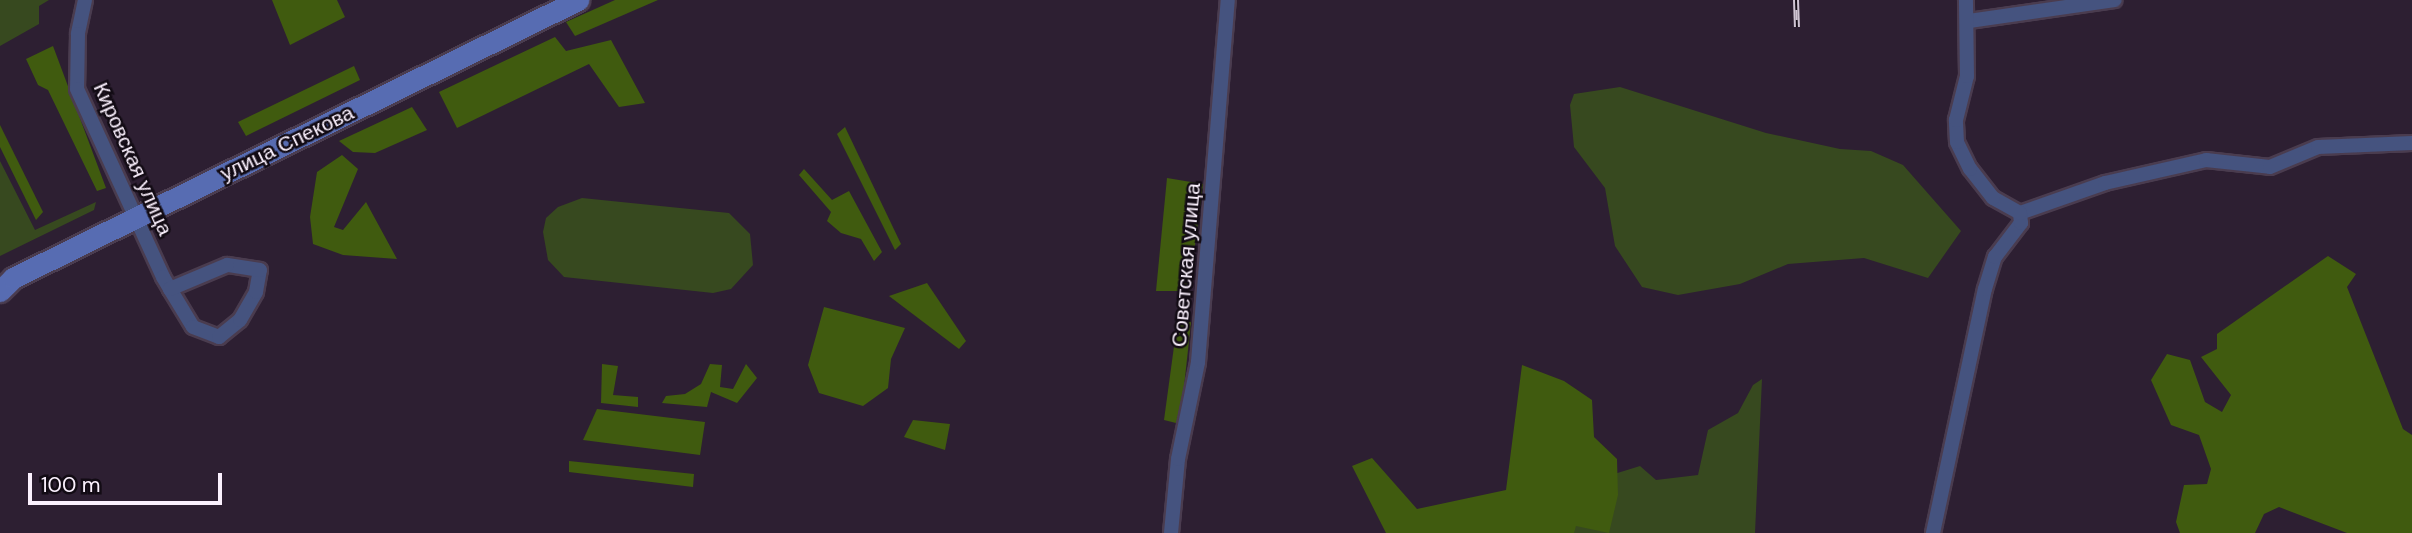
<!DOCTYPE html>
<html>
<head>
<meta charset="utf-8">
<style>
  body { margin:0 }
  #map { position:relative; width:2412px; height:533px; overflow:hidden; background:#2d1f32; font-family:"DM Sans",sans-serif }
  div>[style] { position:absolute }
  .green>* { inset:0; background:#37491f }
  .forest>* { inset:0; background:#405b0f }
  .roads { filter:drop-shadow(2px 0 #4a3c4f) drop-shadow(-2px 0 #4a3c4f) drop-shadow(0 2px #4a3c4f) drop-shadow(0 -2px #4a3c4f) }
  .street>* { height:14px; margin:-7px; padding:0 7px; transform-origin:7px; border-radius:7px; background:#45537f }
  .secondary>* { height:21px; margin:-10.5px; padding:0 10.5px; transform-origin:10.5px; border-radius:10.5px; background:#576cb2 }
  .rail>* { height:6px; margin-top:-3px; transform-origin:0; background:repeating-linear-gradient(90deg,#120b14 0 10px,#d0c5d4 0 20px); box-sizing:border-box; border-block:2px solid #d0c5d4 }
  span { translate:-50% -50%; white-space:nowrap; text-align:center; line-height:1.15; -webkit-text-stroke:5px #120b14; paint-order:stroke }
  .street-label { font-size:21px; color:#fbf1fe }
  .scale { position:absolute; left:28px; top:473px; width:194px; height:32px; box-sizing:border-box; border:4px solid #fbf1fe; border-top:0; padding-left:9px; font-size:21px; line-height:24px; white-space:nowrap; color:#fbf1fe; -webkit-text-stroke:5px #120b14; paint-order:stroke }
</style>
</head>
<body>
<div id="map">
  <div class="green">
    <i style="clip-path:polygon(0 0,49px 0,39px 6px,39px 24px,0 46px)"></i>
    <i style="clip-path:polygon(1620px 87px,1766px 133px,1840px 149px,1871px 151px,1903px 165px,1961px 231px,1928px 278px,1864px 258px,1788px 264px,1740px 284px,1678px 295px,1642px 287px,1615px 246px,1605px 188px,1574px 147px,1570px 105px,1574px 94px)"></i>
    <i style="clip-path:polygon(0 161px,35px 230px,96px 202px,94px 210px,0 256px)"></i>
    <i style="clip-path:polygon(582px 198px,729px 213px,750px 234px,753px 265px,731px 289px,713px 293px,564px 277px,548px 260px,543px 232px,546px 218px,558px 207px)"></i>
    <i style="clip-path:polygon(1762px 379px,1755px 533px,1567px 533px,1611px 475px,1640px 466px,1656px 480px,1698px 475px,1708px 430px,1738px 413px,1753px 385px)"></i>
  </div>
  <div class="forest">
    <i style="clip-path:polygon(272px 0,337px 0,345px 17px,290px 45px)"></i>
    <i style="clip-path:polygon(615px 0,658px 0,575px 36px,566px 22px)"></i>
    <i style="clip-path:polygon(555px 37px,566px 51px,611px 40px,645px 103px,619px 107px,589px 64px,457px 128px,439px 92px)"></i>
    <i style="clip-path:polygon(53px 46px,106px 188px,97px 191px,48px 90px,38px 85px,26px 59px)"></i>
    <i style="clip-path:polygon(354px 66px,360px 80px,246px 136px,238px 122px)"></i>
    <i style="clip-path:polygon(412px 107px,427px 130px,375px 153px,353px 152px,339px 141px)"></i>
    <i style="clip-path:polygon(0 125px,43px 212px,36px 220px,0 147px)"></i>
    <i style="clip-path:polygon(845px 127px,901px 244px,895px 250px,837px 134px)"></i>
    <i style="clip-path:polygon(342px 155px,358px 169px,334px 227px,343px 230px,366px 202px,397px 259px,343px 255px,313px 244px,310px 217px,317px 172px)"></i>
    <i style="clip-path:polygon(804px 169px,832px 200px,849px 191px,882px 252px,874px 261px,861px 239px,841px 233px,827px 221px,831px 212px,799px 175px)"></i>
    <i style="clip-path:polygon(1167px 178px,1203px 184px,1189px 291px,1156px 291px)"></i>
    <i style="clip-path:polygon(2328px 256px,2356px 274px,2347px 287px,2403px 429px,2412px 435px,2412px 533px,2347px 533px,2279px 507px,2264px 514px,2255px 533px,2180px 533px,2176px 522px,2184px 485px,2207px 484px,2211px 469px,2199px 435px,2171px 425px,2151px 380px,2167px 354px,2190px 360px,2205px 402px,2222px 412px,2231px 395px,2201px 357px,2217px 349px,2217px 334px)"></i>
    <i style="clip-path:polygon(927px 283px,966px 341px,959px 349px,889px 296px)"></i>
    <i style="clip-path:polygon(824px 307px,905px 328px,891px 359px,888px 388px,863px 406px,819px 393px,808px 365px)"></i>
    <i style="clip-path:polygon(1178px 317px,1191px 322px,1180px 424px,1164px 420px)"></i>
    <i style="clip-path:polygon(602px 364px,618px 366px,613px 395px,638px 397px,638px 407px,601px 403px)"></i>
    <i style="clip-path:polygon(710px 364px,722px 365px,720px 387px,733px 389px,746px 364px,757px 378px,737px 403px,711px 392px,707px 407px,662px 403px,666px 396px,685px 394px,701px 384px)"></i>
    <i style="clip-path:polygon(1522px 365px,1564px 381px,1592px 400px,1594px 437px,1617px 459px,1618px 495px,1609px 533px,1576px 526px,1574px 533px,1386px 533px,1352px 466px,1372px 458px,1417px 509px,1506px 490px)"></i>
    <i style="clip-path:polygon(597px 409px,705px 422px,700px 455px,583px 440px)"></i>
    <i style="clip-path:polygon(913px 420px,950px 424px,945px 450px,904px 437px)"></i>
    <i style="clip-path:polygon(569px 461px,694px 474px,693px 487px,569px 472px)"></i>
  </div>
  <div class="roads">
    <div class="street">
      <i style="left:85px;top:0;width:35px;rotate:102deg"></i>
      <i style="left:78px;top:34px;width:55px;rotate:91deg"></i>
      <i style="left:77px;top:89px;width:207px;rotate:65.4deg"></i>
      <i style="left:163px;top:277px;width:14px;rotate:60deg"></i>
      <i style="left:170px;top:289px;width:44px;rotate:58.8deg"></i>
      <i style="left:193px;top:327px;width:28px;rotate:21deg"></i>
      <i style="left:219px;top:337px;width:27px;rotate:-39deg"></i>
      <i style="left:240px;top:320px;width:32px;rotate:-60deg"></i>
      <i style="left:256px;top:292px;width:22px;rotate:-80deg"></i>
      <i style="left:260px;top:270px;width:33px;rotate:-171deg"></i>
      <i style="left:227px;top:265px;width:62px;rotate:157.2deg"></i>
      <i style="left:1969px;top:21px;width:147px;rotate:-8.2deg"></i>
      <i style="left:2020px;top:213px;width:90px;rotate:-19.4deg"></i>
      <i style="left:2105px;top:183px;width:104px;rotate:-12.8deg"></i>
      <i style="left:2206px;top:160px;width:64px;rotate:6.2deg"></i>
      <i style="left:2270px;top:167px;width:52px;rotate:-22.6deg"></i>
      <i style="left:2318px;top:147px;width:94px;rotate:-2.4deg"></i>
      <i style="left:1171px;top:533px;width:74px;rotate:-84.6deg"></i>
      <i style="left:1178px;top:459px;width:99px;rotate:-78.3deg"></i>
      <i style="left:1198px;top:362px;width:363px;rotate:-85.3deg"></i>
      <i style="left:1933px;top:533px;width:249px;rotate:-78deg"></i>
      <i style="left:1985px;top:289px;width:34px;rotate:-73deg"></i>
      <i style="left:1995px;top:257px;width:43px;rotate:-52.6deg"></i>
      <i style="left:2021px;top:223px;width:10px;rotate:-96deg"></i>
      <i style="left:2020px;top:213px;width:31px;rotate:-151deg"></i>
      <i style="left:1993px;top:198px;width:37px;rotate:-128deg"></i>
      <i style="left:1970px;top:169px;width:30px;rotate:-116deg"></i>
      <i style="left:1957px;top:142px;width:22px;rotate:-93deg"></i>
      <i style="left:1956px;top:120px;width:45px;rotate:-76deg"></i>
      <i style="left:1967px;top:76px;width:76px;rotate:-90.8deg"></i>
    </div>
    <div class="secondary">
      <i style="left:0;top:291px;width:18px;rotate:-45deg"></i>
      <i style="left:13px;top:278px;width:630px;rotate:-26.2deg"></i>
    </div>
  </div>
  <div class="rail">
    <i style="left:1796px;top:0;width:27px;rotate:88deg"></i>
  </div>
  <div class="street-label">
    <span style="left:287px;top:143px;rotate:-26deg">улица Спекова</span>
    <span style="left:133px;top:159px;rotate:66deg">Кировская улица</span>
    <span style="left:1186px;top:265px;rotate:-85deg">Советская улица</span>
  </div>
  <div class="scale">100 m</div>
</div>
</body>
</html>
